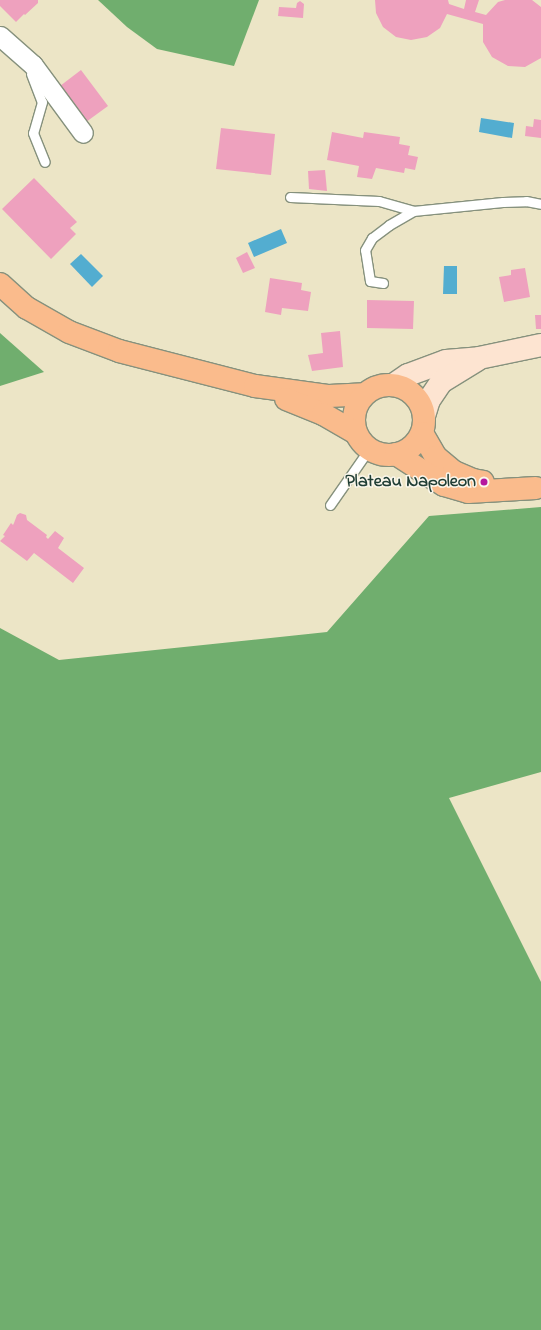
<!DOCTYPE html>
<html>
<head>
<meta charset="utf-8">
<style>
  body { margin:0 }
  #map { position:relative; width:541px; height:1330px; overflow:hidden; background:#ece5c6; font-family:"Indie Flower",sans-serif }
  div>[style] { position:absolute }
  .forest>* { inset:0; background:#70ae6e }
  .water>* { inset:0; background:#53add0 }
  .building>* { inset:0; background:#eea1be }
  .roads { filter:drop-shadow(1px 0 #86917d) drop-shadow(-1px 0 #86917d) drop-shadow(0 1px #86917d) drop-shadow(0 -1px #86917d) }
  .service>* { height:9px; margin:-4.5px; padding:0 4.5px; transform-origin:4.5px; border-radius:4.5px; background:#fff }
  .minor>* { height:19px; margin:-9.5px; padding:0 9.5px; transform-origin:9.5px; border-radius:9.5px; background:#fff }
  .secondary>* { height:22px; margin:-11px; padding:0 11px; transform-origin:11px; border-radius:11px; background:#fde4d1 }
  .primary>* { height:22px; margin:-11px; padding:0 11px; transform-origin:11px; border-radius:11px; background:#fabb8c }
  .primary>.ring { margin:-11px; padding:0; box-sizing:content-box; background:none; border:22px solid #fabb8c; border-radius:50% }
  .dots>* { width:11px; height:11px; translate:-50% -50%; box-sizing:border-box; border:2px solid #fbf7ec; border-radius:50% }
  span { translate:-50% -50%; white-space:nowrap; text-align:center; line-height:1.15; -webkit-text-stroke:3px #fbf7ec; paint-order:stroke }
  .poi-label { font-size:18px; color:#1f3d34; font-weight:700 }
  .right { translate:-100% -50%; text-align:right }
</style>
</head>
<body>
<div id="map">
  <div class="forest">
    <i style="clip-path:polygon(98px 0,259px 0,234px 66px,157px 49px,127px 27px)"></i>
    <i style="clip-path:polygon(0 333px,44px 372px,0 386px)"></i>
    <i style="clip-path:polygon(541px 507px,541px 772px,449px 798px,541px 982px,541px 1330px,0 1330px,0 628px,59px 660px,327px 632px,429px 516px)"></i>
  </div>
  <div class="water">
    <i style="clip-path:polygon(481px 118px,514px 123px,512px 138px,479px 132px)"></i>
    <i style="clip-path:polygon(281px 229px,287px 243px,254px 257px,248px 243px)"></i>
    <i style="clip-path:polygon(81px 254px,103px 276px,92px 287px,70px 264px)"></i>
    <i style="clip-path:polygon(444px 266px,457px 266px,457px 294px,443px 294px)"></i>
  </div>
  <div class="building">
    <i style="clip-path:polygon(0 0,38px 0,38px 3px,25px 15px,24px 14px,16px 22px,0 6px)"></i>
    <i style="clip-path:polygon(375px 0,448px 0,449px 4px,464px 9px,466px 0,479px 0,475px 12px,486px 15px,498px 2px,505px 0,532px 0,541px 7px,541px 58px,525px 67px,508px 66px,492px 57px,483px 42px,483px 24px,447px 14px,440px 28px,427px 37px,411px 40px,396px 37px,383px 27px,376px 13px)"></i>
    <i style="clip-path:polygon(300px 1px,304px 4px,303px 18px,278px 16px,279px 7px,296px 8px,297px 3px)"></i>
    <i style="clip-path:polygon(81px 70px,108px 106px,86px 122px,60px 86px)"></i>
    <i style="clip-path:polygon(534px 119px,541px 120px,541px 138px,525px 136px,526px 126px,533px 127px)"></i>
    <i style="clip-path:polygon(221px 128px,275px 134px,271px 175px,216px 169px)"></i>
    <i style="clip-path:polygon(332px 132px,363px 138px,364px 132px,400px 137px,399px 144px,410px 146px,408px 155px,418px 157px,415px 170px,405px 168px,404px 173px,376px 168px,372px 179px,357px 177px,359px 166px,327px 160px)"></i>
    <i style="clip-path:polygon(325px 170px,327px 191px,309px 189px,308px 171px)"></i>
    <i style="clip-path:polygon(34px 178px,77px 222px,70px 228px,76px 234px,51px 259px,2px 209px)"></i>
    <i style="clip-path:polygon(247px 252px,255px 268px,243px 273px,236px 258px)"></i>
    <i style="clip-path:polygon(525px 268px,530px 297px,504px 302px,499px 277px,511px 275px,511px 270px)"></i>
    <i style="clip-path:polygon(270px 278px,302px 283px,301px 290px,311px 292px,308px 311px,282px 308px,281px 315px,265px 312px)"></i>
    <i style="clip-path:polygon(367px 300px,414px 301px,413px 329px,367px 328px)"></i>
    <i style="clip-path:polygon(535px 315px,541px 315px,541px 329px,536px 329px)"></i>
    <i style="clip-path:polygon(340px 331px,343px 367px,312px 371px,308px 355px,323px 353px,321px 333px)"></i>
    <i style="clip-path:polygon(20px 513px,26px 515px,27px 520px,47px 535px,46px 537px,48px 539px,55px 531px,64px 538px,58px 548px,84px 568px,73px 583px,34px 553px,27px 561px,0 541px,5px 536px,3px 535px,11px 523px,13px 525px,14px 523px,17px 515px)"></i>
  </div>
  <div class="roads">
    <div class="service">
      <i style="left:31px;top:74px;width:30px;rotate:69deg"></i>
      <i style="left:42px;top:102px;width:32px;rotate:106deg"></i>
      <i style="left:33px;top:133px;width:31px;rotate:68deg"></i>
      <i style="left:290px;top:197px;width:89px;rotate:2.6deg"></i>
      <i style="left:379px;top:201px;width:35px;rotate:16deg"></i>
      <i style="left:413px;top:211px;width:90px;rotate:-5.7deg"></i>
      <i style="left:503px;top:202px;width:23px;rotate:-2deg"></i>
      <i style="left:526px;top:201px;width:15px;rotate:11deg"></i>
      <i style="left:383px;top:283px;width:13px;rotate:-171deg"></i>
      <i style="left:370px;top:281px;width:31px;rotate:-99deg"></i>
      <i style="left:365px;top:250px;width:14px;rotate:-60deg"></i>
      <i style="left:372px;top:238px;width:21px;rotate:-37deg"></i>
      <i style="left:389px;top:225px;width:28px;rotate:-30deg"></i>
      <i style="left:330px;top:505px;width:68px;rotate:-55.1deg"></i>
    </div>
    <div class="minor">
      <i style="left:0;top:36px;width:44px;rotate:41.3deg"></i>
      <i style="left:33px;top:65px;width:84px;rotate:53.7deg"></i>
    </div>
    <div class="secondary">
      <i style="left:393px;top:385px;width:18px;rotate:-34deg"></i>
      <i style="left:408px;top:375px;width:40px;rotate:-20.2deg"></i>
      <i style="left:446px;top:361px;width:33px;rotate:-5deg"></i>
      <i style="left:479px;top:358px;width:63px;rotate:-11.8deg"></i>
      <i style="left:424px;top:416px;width:17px;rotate:-73deg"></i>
      <i style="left:429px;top:400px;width:22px;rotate:-56deg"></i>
      <i style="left:441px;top:382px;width:42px;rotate:-31.4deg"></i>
    </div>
    <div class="primary">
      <i style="left:0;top:284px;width:36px;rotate:42deg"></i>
      <i style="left:27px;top:308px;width:48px;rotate:29.7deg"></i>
      <i style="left:69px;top:332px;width:53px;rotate:20.8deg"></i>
      <i style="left:119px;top:351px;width:140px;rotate:14.4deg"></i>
      <i style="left:255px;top:386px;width:75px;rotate:7.7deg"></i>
      <i style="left:329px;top:396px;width:35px;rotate:-3deg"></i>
      <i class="ring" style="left:354px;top:385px;width:48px;height:48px"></i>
      <i style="left:286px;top:399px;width:40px;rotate:22deg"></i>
      <i style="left:323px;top:414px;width:38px;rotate:30deg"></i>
      <i style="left:422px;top:433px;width:28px;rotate:60deg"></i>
      <i style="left:436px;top:457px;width:23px;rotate:40deg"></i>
      <i style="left:454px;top:472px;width:21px;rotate:23deg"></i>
      <i style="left:473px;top:480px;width:10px;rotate:11deg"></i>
      <i style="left:396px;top:454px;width:57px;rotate:32.9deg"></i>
      <i style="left:444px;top:485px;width:25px;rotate:16deg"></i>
      <i style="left:468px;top:492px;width:68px;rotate:-3.4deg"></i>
    </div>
  </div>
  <div class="dots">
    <i style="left:484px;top:482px;background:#b5179e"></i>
  </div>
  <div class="poi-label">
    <span class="right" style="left:476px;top:482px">Plateau Napoleon</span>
  </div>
</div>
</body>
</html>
